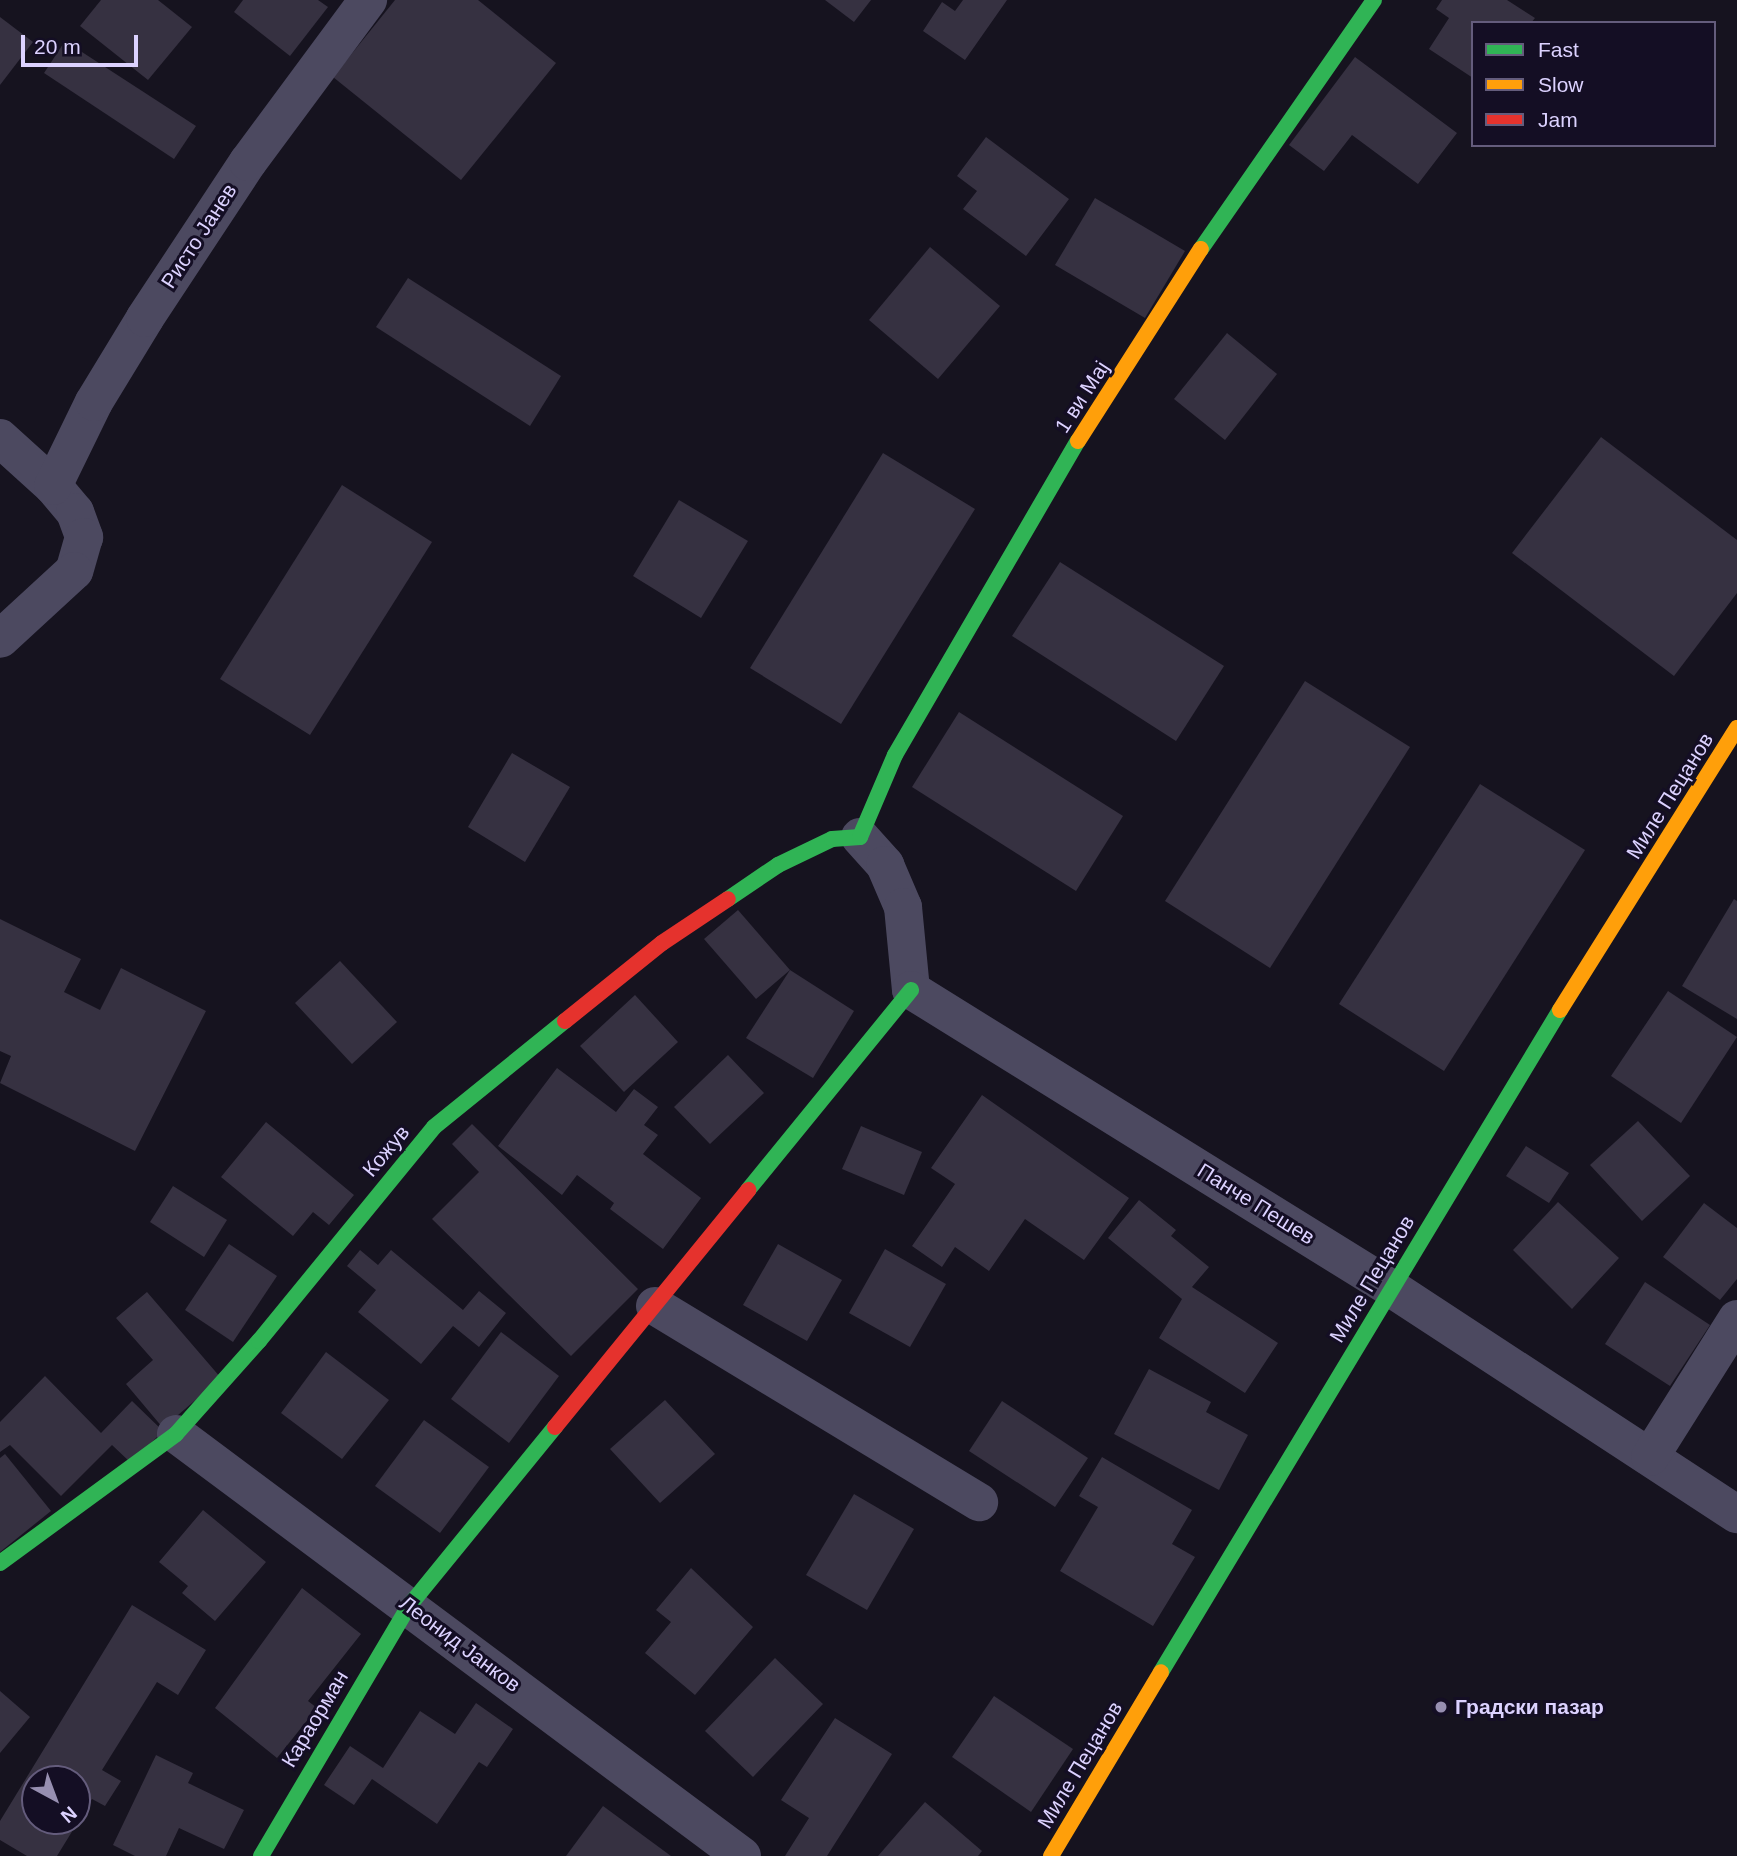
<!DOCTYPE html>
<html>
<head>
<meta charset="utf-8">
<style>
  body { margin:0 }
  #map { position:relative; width:1737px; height:1856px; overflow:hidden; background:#16131f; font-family:Arial,sans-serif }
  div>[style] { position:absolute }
  .building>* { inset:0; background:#363141 }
  .street>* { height:38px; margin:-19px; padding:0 19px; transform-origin:19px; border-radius:19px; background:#4c4960 }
  .fast>* { height:16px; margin:-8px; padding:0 8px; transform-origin:8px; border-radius:8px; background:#30b455 }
  .slow>* { height:16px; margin:-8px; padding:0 8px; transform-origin:8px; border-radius:8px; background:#ff9f0a }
  .jam>* { height:16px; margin:-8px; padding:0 8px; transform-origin:8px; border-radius:8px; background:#e5322d }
  .dots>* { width:19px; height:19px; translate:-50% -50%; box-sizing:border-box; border:4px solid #140e24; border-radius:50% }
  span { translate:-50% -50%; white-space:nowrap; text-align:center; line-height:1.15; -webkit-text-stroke:6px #140e24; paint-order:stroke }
  .street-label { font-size:21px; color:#dcd2ff }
  .poi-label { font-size:21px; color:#dcd2ff; font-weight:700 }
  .left { translate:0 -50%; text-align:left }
  .legend { position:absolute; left:1471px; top:21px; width:245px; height:126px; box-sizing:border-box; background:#140e24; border:2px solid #645c7c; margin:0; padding:9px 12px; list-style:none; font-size:21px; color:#dcd2ff }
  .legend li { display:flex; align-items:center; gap:14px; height:35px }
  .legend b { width:35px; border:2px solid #645c7c }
  .north { position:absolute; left:21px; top:1765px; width:70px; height:70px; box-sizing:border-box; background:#140e24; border:2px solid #645c7c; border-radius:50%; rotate:139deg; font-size:19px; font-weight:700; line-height:28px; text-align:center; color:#dcd2ff }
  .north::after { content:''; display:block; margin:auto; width:24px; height:32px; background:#978fb1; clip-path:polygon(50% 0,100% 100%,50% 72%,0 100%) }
  .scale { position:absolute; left:21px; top:35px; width:117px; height:32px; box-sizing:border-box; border:4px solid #dcd2ff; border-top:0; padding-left:9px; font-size:21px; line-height:24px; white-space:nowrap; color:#dcd2ff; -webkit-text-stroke:5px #140e24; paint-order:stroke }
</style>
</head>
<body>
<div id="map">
  <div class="building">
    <i style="clip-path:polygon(101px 0,158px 0,192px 27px,148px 80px,80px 26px)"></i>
    <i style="clip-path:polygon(243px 0,318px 0,328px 7px,290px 56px,234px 12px)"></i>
    <i style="clip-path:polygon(395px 0,478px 0,556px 63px,461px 180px,333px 77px)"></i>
    <i style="clip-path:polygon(825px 0,871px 0,854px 22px)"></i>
    <i style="clip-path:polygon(963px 0,1007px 0,965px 60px,923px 31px,942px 2px,955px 11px)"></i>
    <i style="clip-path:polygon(1442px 0,1507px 0,1535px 18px,1531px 23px,1473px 23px,1473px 78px,1429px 49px,1449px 18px,1436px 9px)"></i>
    <i style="clip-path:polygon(0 17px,33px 42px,0 85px)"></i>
    <i style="clip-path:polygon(65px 41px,196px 126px,174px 159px,44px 73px)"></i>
    <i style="clip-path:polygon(1355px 57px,1457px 133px,1418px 184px,1352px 135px,1324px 171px,1289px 145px)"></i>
    <i style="clip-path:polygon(986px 137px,1069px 199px,1026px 256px,963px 209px,977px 191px,957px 176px)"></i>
    <i style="clip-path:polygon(1095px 198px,1185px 251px,1145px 318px,1055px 265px)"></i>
    <i style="clip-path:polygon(930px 247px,1000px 306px,938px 379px,869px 320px)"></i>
    <i style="clip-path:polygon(408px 278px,561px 376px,530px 426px,376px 327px)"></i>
    <i style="clip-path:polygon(1227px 333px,1277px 374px,1225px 440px,1174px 399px)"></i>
    <i style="clip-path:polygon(1601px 437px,1737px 540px,1737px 593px,1674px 676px,1512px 553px)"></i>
    <i style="clip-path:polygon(883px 453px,975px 509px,841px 724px,750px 668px)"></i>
    <i style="clip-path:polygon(342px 485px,432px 542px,310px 735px,220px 679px)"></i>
    <i style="clip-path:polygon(679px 500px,748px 541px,701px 618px,633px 576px)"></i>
    <i style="clip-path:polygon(1060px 562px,1224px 666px,1176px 741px,1012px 636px)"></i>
    <i style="clip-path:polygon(1305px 681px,1410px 747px,1270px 968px,1165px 901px)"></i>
    <i style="clip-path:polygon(959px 712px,1123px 816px,1076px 891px,912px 787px)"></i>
    <i style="clip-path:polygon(512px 753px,570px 787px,525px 862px,468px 827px)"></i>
    <i style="clip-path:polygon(1480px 784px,1585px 850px,1444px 1071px,1339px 1004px)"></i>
    <i style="clip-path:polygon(1734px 899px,1737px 901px,1737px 1019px,1682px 986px)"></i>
    <i style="clip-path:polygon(738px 910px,790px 970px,756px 999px,704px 939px)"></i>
    <i style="clip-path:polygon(0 919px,81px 959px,64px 992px,100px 1010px,121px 968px,206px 1011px,135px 1151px,0 1083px,11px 1056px,0 1051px)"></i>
    <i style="clip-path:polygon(340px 961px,397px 1022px,352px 1064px,295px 1003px)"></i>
    <i style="clip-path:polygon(790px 970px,854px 1011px,813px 1078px,746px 1038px)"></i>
    <i style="clip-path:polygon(1668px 991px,1737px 1037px,1681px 1123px,1611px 1076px)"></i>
    <i style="clip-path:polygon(635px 995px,678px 1042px,624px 1092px,580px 1046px)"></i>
    <i style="clip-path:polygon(728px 1055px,764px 1093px,710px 1144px,674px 1107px)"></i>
    <i style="clip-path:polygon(557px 1068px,616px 1112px,634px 1089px,658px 1107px,644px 1125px,658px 1135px,643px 1154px,701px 1198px,663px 1249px,610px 1209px,614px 1203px,577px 1175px,562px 1195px,498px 1146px)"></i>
    <i style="clip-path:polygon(982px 1095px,1129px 1198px,1084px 1260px,1025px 1219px,989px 1271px,955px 1247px,942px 1267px,912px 1246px,955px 1184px,931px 1168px)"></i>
    <i style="clip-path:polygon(1638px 1121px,1690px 1176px,1642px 1221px,1590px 1165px)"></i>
    <i style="clip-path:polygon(266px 1122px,354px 1195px,329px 1225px,313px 1212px,293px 1236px,221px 1177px)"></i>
    <i style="clip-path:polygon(472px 1124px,638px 1289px,571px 1356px,432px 1219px,479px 1172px,452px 1144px)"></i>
    <i style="clip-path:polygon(861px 1126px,922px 1152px,904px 1195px,842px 1169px)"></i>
    <i style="clip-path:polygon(1526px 1146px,1569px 1173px,1549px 1203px,1506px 1176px)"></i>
    <i style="clip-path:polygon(173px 1186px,227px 1220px,204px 1257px,150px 1222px)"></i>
    <i style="clip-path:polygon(1139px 1200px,1176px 1230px,1171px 1236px,1209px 1267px,1192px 1287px,1278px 1343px,1245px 1393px,1159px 1338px,1182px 1299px,1108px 1238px)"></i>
    <i style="clip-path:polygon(1558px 1202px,1619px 1258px,1572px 1309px,1513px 1250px)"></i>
    <i style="clip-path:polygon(1704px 1203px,1737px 1228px,1737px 1279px,1720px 1300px,1663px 1257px)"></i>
    <i style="clip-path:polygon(229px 1244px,277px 1276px,233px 1342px,185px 1310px)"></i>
    <i style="clip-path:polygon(778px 1244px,842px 1280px,807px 1341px,743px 1305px)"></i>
    <i style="clip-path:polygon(885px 1249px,946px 1284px,910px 1347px,849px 1313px)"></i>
    <i style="clip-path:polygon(360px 1250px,378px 1265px,391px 1250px,463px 1310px,479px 1291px,506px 1313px,479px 1347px,453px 1326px,421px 1364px,358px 1312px,376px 1290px,347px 1266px)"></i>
    <i style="clip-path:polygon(1645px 1282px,1710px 1325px,1670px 1386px,1605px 1344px)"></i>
    <i style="clip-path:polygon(147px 1292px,221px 1378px,163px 1428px,126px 1384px,153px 1360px,116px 1318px)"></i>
    <i style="clip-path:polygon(501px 1332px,559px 1376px,509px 1443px,451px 1399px)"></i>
    <i style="clip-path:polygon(326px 1352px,389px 1400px,342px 1459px,281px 1413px)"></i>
    <i style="clip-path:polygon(1149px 1369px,1211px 1402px,1206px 1412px,1248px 1435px,1219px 1490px,1114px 1434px)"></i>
    <i style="clip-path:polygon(45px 1376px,101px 1433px,132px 1401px,163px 1431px,131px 1463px,112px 1445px,61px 1496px,10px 1445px,0 1452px,0 1422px)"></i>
    <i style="clip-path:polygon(665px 1400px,715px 1454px,660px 1503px,610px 1449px)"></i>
    <i style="clip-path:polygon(1002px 1401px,1088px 1458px,1055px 1507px,969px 1451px)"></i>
    <i style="clip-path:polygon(424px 1420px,489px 1467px,440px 1533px,375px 1486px)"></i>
    <i style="clip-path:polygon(5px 1454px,51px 1511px,0 1552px,0 1458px)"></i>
    <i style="clip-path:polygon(1102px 1457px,1192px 1510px,1172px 1544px,1195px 1557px,1153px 1626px,1060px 1571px,1098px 1507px,1079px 1496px)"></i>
    <i style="clip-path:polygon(854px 1494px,914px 1529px,867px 1610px,806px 1575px)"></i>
    <i style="clip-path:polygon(203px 1510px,266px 1562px,215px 1621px,182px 1593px,188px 1586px,159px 1562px)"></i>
    <i style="clip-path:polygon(691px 1568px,753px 1627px,695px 1695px,645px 1653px,671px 1622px,656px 1610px)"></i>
    <i style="clip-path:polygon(302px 1588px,361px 1634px,308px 1701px,317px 1708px,277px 1758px,215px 1708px)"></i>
    <i style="clip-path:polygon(evenodd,132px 1605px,206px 1650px,178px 1695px,157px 1682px,102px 1770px,121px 1781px,105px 1806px,92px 1799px,57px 1856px,27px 1856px,0 1840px,0 1821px,132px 1605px,35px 1779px,77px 1779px,77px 1821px,35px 1821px,35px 1779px)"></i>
    <i style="clip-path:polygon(775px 1658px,823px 1704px,753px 1777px,705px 1731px)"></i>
    <i style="clip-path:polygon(0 1691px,30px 1717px,0 1753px)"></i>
    <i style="clip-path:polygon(994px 1696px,1073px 1749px,1031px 1812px,952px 1757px)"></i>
    <i style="clip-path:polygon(476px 1703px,513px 1729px,487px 1767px,479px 1762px,437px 1824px,372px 1779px,354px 1805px,324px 1785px,350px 1746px,383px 1768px,420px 1711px,455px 1734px)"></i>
    <i style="clip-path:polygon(835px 1718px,892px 1754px,827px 1856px,785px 1856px,809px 1818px,781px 1800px)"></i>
    <i style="clip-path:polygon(156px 1755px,193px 1773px,188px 1783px,244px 1810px,224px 1849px,179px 1828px,166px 1856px,135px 1856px,113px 1845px)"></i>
    <i style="clip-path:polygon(925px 1802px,982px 1851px,978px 1856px,878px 1856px)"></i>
    <i style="clip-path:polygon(603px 1806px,671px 1856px,566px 1856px)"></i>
  </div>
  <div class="street">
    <i style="left:0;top:438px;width:72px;rotate:42.2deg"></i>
    <i style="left:53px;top:486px;width:34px;rotate:50deg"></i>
    <i style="left:75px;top:512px;width:27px;rotate:70deg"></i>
    <i style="left:84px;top:537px;width:35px;rotate:106deg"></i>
    <i style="left:74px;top:571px;width:100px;rotate:137.4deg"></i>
    <i style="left:53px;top:486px;width:93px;rotate:-64deg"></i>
    <i style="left:94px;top:402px;width:98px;rotate:-58.7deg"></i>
    <i style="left:145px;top:318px;width:187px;rotate:-56.6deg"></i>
    <i style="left:248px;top:162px;width:202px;rotate:-53.5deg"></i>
    <i style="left:860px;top:837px;width:38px;rotate:48deg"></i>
    <i style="left:885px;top:865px;width:46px;rotate:66.8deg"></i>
    <i style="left:903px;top:907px;width:83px;rotate:84.5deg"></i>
    <i style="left:911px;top:990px;width:565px;rotate:31.83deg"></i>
    <i style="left:1391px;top:1288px;width:413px;rotate:33.2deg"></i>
    <i style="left:655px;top:1306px;width:379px;rotate:31.2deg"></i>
    <i style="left:176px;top:1434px;width:706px;rotate:36.71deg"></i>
    <i style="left:1650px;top:1457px;width:163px;rotate:-57.8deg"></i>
  </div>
  <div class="fast">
    <i style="left:1201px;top:249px;width:303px;rotate:-55.2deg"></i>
    <i style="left:728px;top:899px;width:60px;rotate:-34.2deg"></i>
    <i style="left:778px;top:865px;width:60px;rotate:-25.7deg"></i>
    <i style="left:832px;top:839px;width:28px;rotate:-4deg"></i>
    <i style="left:860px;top:837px;width:89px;rotate:-66.9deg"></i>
    <i style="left:895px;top:755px;width:363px;rotate:-59.8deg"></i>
    <i style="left:748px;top:1190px;width:258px;rotate:-50.8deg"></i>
    <i style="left:0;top:1563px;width:218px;rotate:-36.2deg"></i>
    <i style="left:176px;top:1434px;width:125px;rotate:-48.3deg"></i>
    <i style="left:259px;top:1341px;width:276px;rotate:-50.7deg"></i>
    <i style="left:434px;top:1127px;width:169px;rotate:-39deg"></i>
    <i style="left:1161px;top:1672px;width:773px;rotate:-58.92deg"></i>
    <i style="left:261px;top:1856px;width:291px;rotate:-59.4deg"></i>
    <i style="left:409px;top:1606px;width:231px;rotate:-50.8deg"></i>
  </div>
  <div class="slow">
    <i style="left:1078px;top:441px;width:228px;rotate:-57.4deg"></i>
    <i style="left:1560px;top:1010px;width:333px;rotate:-57.9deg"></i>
    <i style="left:1051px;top:1856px;width:214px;rotate:-59.1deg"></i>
  </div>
  <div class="jam">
    <i style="left:565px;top:1021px;width:124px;rotate:-38.8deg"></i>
    <i style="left:662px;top:943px;width:79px;rotate:-33.7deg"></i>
    <i style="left:555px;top:1427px;width:306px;rotate:-50.8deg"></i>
  </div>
  <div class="dots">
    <i style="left:1441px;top:1707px;background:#978fb1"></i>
  </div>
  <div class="street-label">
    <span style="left:199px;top:236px;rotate:-57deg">Ристо Јанев</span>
    <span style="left:1082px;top:397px;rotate:-57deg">1 ви Мај</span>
    <span style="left:1670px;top:796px;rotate:-58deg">Миле Пецанов</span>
    <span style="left:386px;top:1151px;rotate:-50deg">Кожув</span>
    <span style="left:1256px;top:1204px;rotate:32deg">Панче Пешев</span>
    <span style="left:1372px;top:1279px;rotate:-59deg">Миле Пецанов</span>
    <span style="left:460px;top:1644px;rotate:37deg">Леонид Јанков</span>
    <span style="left:315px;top:1719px;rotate:-59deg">Караорман</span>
    <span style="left:1080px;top:1765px;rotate:-59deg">Миле Пецанов</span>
  </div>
  <div class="poi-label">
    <span class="left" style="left:1455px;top:1707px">Градски пазар</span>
  </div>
  <ul class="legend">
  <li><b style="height:9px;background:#30b455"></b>Fast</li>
  <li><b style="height:9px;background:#ff9f0a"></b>Slow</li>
  <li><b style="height:9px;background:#e5322d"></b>Jam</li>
  </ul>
  <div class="north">N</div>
  <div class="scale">20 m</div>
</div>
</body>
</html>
